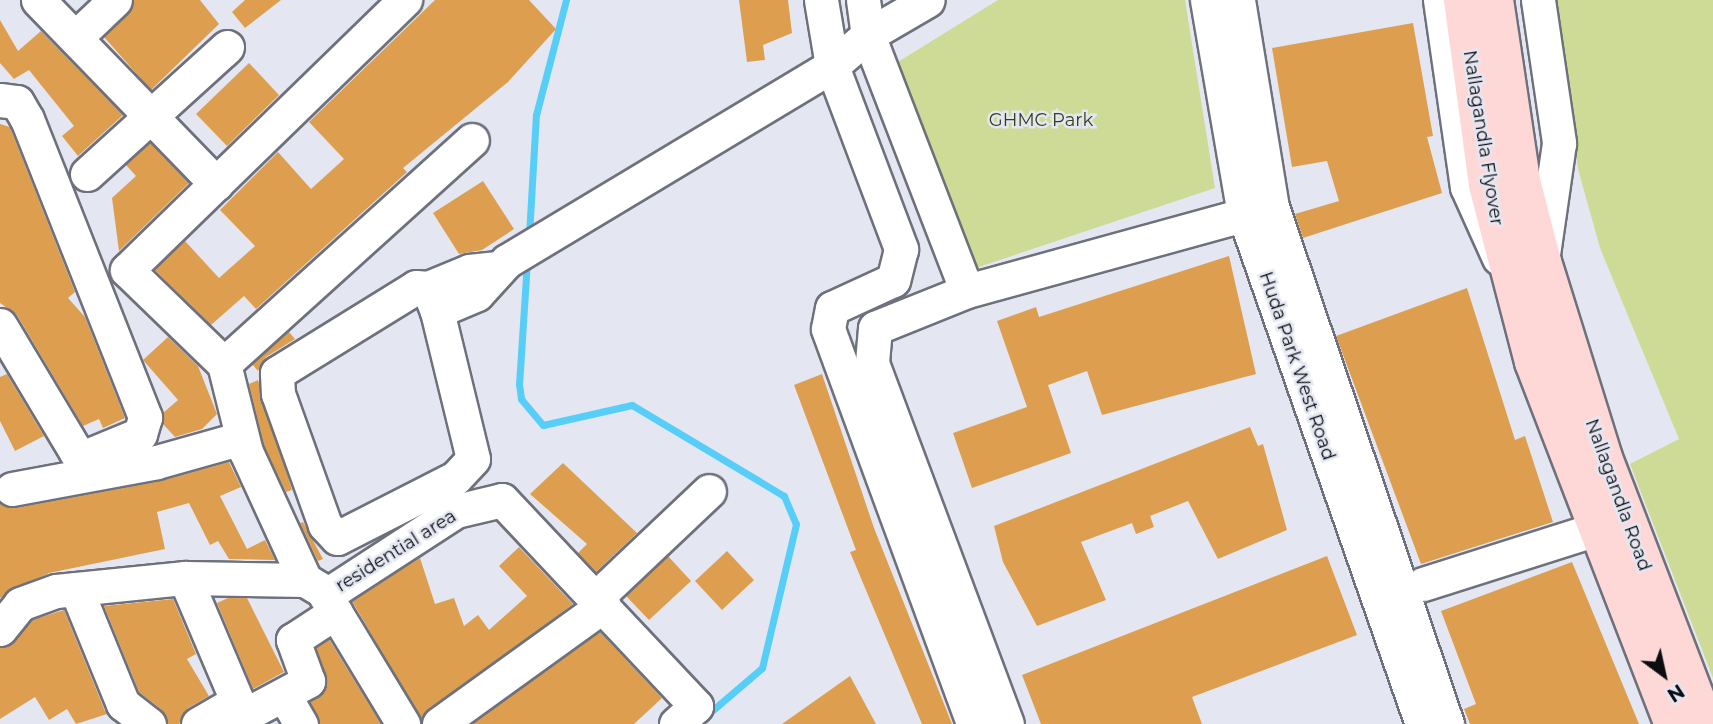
<!DOCTYPE html>
<html>
<head>
<meta charset="utf-8">
<style>
  body { margin:0 }
  #map { position:relative; width:1713px; height:724px; overflow:hidden; background:#e4e7f2; font-family:Montserrat,sans-serif }
  div>[style] { position:absolute }
  .green>* { inset:0; background:#cddb96 }
  .stream>* { height:7px; margin:-3.5px; padding:0 3.5px; transform-origin:3.5px; border-radius:3.5px; background:#56cef8 }
  .building>* { inset:0; background:#dd9f4f }
  .roads { filter:drop-shadow(2px 0 #6e717b) drop-shadow(-2px 0 #6e717b) drop-shadow(0 2px #6e717b) drop-shadow(0 -2px #6e717b) }
  .minor>* { height:33px; margin:-16.5px; padding:0 16.5px; transform-origin:16.5px; border-radius:16.5px; background:#fff }
  .major>* { height:38px; margin:-19px; padding:0 19px; transform-origin:19px; border-radius:19px; background:#fed8d7 }
  span { translate:-50% -50%; white-space:nowrap; text-align:center; line-height:1.15; -webkit-text-stroke:5px #e4e7f2; paint-order:stroke }
  .park-label { font-size:18px; color:#373e16 }
  .street-label { font-size:18px; color:#0c0d11 }
  .north { position:absolute; left:1629px; top:640px; width:70px; height:70px; -webkit-text-stroke:5px #e4e7f2; paint-order:stroke; rotate:147deg; font-size:19px; font-weight:700; line-height:28px; text-align:center; color:#0c0d11 }
  .north::after { content:''; display:block; margin:auto; width:24px; height:32px; background:#0c0d11; clip-path:polygon(50% 0,100% 100%,50% 72%,0 100%) }
</style>
</head>
<body>
<div id="map">
  <div class="green">
    <i style="clip-path:polygon(998px 0,1185px 0,1215px 188px,967px 271px,893px 65px)"></i>
    <i style="clip-path:polygon(1555px 0,1713px 0,1713px 678px,1630px 464px,1679px 439px,1600px 248px,1578px 169px)"></i>
  </div>
  <div class="stream">
    <i style="left:529px;top:235px;width:120px;rotate:-86.7deg"></i>
    <i style="left:536px;top:115px;width:119px;rotate:-75.4deg"></i>
    <i style="left:527px;top:261px;width:123px;rotate:93.7deg"></i>
    <i style="left:519px;top:384px;width:15px;rotate:82deg"></i>
    <i style="left:521px;top:399px;width:34px;rotate:50deg"></i>
    <i style="left:543px;top:425px;width:91px;rotate:-12.7deg"></i>
    <i style="left:632px;top:405px;width:177px;rotate:30.9deg"></i>
    <i style="left:784px;top:496px;width:30px;rotate:67deg"></i>
    <i style="left:796px;top:524px;width:148px;rotate:103.3deg"></i>
    <i style="left:762px;top:668px;width:72px;rotate:139.5deg"></i>
  </div>
  <div class="building">
    <i style="clip-path:polygon(134px 0,200px 0,219px 24px,151px 90px,104px 37px)"></i>
    <i style="clip-path:polygon(245px 0,281px 0,245px 28px,232px 12px)"></i>
    <i style="clip-path:polygon(435px 0,529px 0,556px 29px,508px 82px,403px 168px,407px 172px,256px 309px,244px 296px,211px 325px,155px 270px,185px 241px,219px 278px,255px 246px,220px 210px,278px 152px,311px 189px,344px 159px,309px 122px)"></i>
    <i style="clip-path:polygon(739px 0,788px 0,792px 33px,763px 45px,765px 60px,747px 62px)"></i>
    <i style="clip-path:polygon(0 20px,18px 51px,41px 31px,123px 115px,78px 156px,62px 136px,74px 126px,29px 70px,14px 79px,0 63px)"></i>
    <i style="clip-path:polygon(1413px 23px,1433px 136px,1427px 137px,1442px 193px,1303px 238px,1295px 214px,1339px 201px,1327px 161px,1292px 167px,1272px 48px)"></i>
    <i style="clip-path:polygon(249px 63px,279px 95px,227px 146px,196px 114px)"></i>
    <i style="clip-path:polygon(0 124px,10px 127px,75px 292px,68px 298px,85px 317px,125px 418px,103px 428px,99px 419px,83px 426px,17px 315px,0 303px)"></i>
    <i style="clip-path:polygon(150px 143px,189px 183px,119px 251px,112px 198px,136px 176px,126px 165px)"></i>
    <i style="clip-path:polygon(483px 181px,514px 229px,482px 250px,459px 254px,433px 213px)"></i>
    <i style="clip-path:polygon(1229px 256px,1256px 374px,1102px 415px,1087px 371px,1048px 385px,1071px 453px,972px 488px,953px 433px,1027px 407px,997px 321px,1036px 307px,1039px 317px)"></i>
    <i style="clip-path:polygon(1467px 288px,1515px 440px,1525px 436px,1553px 522px,1421px 564px,1336px 336px)"></i>
    <i style="clip-path:polygon(289px 332px,295px 339px,266px 357px,258px 371px,252px 364px)"></i>
    <i style="clip-path:polygon(168px 337px,198px 366px,217px 414px,202px 429px,175px 437px,163px 424px,163px 413px,178px 400px,143px 360px)"></i>
    <i style="clip-path:polygon(7px 374px,44px 436px,15px 451px,0 421px,0 377px)"></i>
    <i style="clip-path:polygon(822px 374px,874px 528px,952px 724px,922px 724px,850px 552px,856px 550px,794px 385px)"></i>
    <i style="clip-path:polygon(258px 380px,292px 490px,286px 492px,264px 446px,249px 384px)"></i>
    <i style="clip-path:polygon(1250px 427px,1258px 446px,1263px 444px,1287px 530px,1218px 559px,1188px 501px,1150px 516px,1154px 527px,1136px 534px,1132px 523px,1081px 542px,1106px 600px,1037px 626px,1003px 562px,994px 526px)"></i>
    <i style="clip-path:polygon(229px 462px,241px 487px,220px 496px,247px 549px,265px 540px,275px 560px,229px 559px,218px 541px,210px 545px,189px 503px,157px 512px,165px 549px,49px 573px,0 598px,0 504px,16px 508px,161px 481px)"></i>
    <i style="clip-path:polygon(563px 463px,637px 533px,596px 572px,578px 553px,587px 544px,530px 494px)"></i>
    <i style="clip-path:polygon(303px 522px,323px 559px,318px 561px,300px 523px)"></i>
    <i style="clip-path:polygon(519px 547px,573px 604px,421px 719px,352px 601px,420px 558px,435px 604px,454px 598px,464px 626px,478px 615px,489px 630px,527px 596px,499px 566px)"></i>
    <i style="clip-path:polygon(727px 551px,754px 580px,722px 610px,695px 581px)"></i>
    <i style="clip-path:polygon(668px 556px,691px 581px,649px 620px,626px 596px)"></i>
    <i style="clip-path:polygon(1327px 556px,1357px 635px,1192px 697px,1202px 724px,1041px 724px,1022px 675px)"></i>
    <i style="clip-path:polygon(1572px 562px,1639px 724px,1470px 724px,1464px 709px,1476px 704px,1441px 611px)"></i>
    <i style="clip-path:polygon(228px 598px,247px 598px,284px 672px,253px 689px,217px 603px)"></i>
    <i style="clip-path:polygon(173px 599px,196px 654px,187px 659px,209px 696px,188px 708px,179px 724px,168px 724px,161px 709px,139px 692px,104px 606px)"></i>
    <i style="clip-path:polygon(64px 610px,105px 711px,117px 724px,107px 714px,76px 724px,67px 709px,49px 720px,35px 697px,0 719px,0 648px,32px 620px)"></i>
    <i style="clip-path:polygon(600px 632px,662px 698px,634px 724px,472px 724px)"></i>
    <i style="clip-path:polygon(329px 639px,381px 724px,320px 724px,310px 702px,327px 684px,316px 648px)"></i>
    <i style="clip-path:polygon(850px 676px,876px 724px,782px 724px)"></i>
  </div>
  <div class="roads">
    <div class="minor">
      <i style="left:38px;top:0;width:256px;rotate:45.9deg"></i>
      <i style="left:821px;top:0;width:67px;rotate:80.5deg"></i>
      <i style="left:832px;top:66px;width:196px;rotate:69.3deg"></i>
      <i style="left:901px;top:249px;width:32px;rotate:104deg"></i>
      <i style="left:893px;top:280px;width:67px;rotate:155.3deg"></i>
      <i style="left:832px;top:308px;width:21px;rotate:101deg"></i>
      <i style="left:828px;top:329px;width:421px;rotate:69.8deg"></i>
      <i style="left:863px;top:0;width:35px;rotate:82deg"></i>
      <i style="left:868px;top:35px;width:274px;rotate:68.9deg"></i>
      <i style="left:967px;top:291px;width:99px;rotate:158.1deg"></i>
      <i style="left:875px;top:328px;width:35px;rotate:95deg"></i>
      <i style="left:872px;top:363px;width:385px;rotate:69.5deg"></i>
      <i style="left:1207px;top:0;width:217px;rotate:80.2deg"></i>
      <i style="left:1244px;top:214px;width:540px;rotate:70.76deg"></i>
      <i style="left:1238px;top:0;width:210px;rotate:80.7deg"></i>
      <i style="left:1272px;top:207px;width:546px;rotate:71.3deg"></i>
      <i style="left:1440px;top:0;width:189px;rotate:81.8deg"></i>
      <i style="left:1467px;top:187px;width:78px;rotate:65.7deg"></i>
      <i style="left:1538px;top:0;width:145px;rotate:81.6deg"></i>
      <i style="left:1559px;top:143px;width:119px;rotate:98.2deg"></i>
      <i style="left:75px;top:38px;width:55px;rotate:-43.5deg"></i>
      <i style="left:0;top:100px;width:17px;rotate:7deg"></i>
      <i style="left:17px;top:102px;width:20px;rotate:60deg"></i>
      <i style="left:27px;top:119px;width:321px;rotate:68.4deg"></i>
      <i style="left:145px;top:417px;width:18px;rotate:106deg"></i>
      <i style="left:140px;top:434px;width:57px;rotate:157.5deg"></i>
      <i style="left:87px;top:456px;width:12px;rotate:-160deg"></i>
      <i style="left:76px;top:452px;width:148px;rotate:-120.9deg"></i>
      <i style="left:87px;top:174px;width:189px;rotate:-42.2deg"></i>
      <i style="left:416px;top:287px;width:12px;rotate:5deg"></i>
      <i style="left:428px;top:288px;width:25px;rotate:69deg"></i>
      <i style="left:437px;top:311px;width:152px;rotate:76.3deg"></i>
      <i style="left:473px;top:459px;width:26px;rotate:133deg"></i>
      <i style="left:455px;top:478px;width:132px;rotate:153deg"></i>
      <i style="left:337px;top:538px;width:18px;rotate:-133deg"></i>
      <i style="left:325px;top:525px;width:139px;rotate:-109.7deg"></i>
      <i style="left:278px;top:394px;width:21px;rotate:-93deg"></i>
      <i style="left:277px;top:373px;width:163px;rotate:-31.7deg"></i>
      <i style="left:428px;top:288px;width:44px;rotate:-22.5deg"></i>
      <i style="left:469px;top:271px;width:31px;rotate:-6deg"></i>
      <i style="left:967px;top:291px;width:309px;rotate:-15.4deg"></i>
      <i style="left:437px;top:311px;width:43px;rotate:-23deg"></i>
      <i style="left:477px;top:294px;width:45px;rotate:-47.7deg"></i>
      <i style="left:507px;top:261px;width:379px;rotate:-31deg"></i>
      <i style="left:832px;top:66px;width:48px;rotate:-40.7deg"></i>
      <i style="left:868px;top:35px;width:69px;rotate:-30.3deg"></i>
      <i style="left:224px;top:364px;width:334px;rotate:-42.1deg"></i>
      <i style="left:12px;top:489px;width:147px;rotate:-10.5deg"></i>
      <i style="left:157px;top:462px;width:88px;rotate:-15.8deg"></i>
      <i style="left:185px;top:578px;width:159px;rotate:67deg"></i>
      <i style="left:305px;top:580px;width:141px;rotate:-114.7deg"></i>
      <i style="left:246px;top:452px;width:91px;rotate:-104deg"></i>
      <i style="left:224px;top:364px;width:135px;rotate:-135.9deg"></i>
      <i style="left:127px;top:270px;width:388px;rotate:-44.2deg"></i>
      <i style="left:1423px;top:584px;width:182px;rotate:-17.6deg"></i>
      <i style="left:76px;top:589px;width:124px;rotate:67.8deg"></i>
      <i style="left:123px;top:704px;width:33px;rotate:38deg"></i>
      <i style="left:325px;top:595px;width:151px;rotate:58.8deg"></i>
      <i style="left:597px;top:597px;width:154px;rotate:-43.4deg"></i>
      <i style="left:0;top:629px;width:32px;rotate:-51deg"></i>
      <i style="left:20px;top:604px;width:38px;rotate:-20deg"></i>
      <i style="left:56px;top:591px;width:130px;rotate:-5.8deg"></i>
      <i style="left:185px;top:578px;width:120px;rotate:1deg"></i>
      <i style="left:305px;top:580px;width:27px;rotate:31deg"></i>
      <i style="left:328px;top:594px;width:153px;rotate:-33deg"></i>
      <i style="left:456px;top:511px;width:47px;rotate:-13.4deg"></i>
      <i style="left:502px;top:500px;width:283px;rotate:46.7deg"></i>
      <i style="left:696px;top:706px;width:27px;rotate:138deg"></i>
      <i style="left:284px;top:695px;width:34px;rotate:60deg"></i>
      <i style="left:243px;top:716px;width:74px;rotate:-28.3deg"></i>
      <i style="left:308px;top:681px;width:44px;rotate:-110.1deg"></i>
      <i style="left:293px;top:640px;width:51px;rotate:-33.1deg"></i>
      <i style="left:198px;top:724px;width:44px;rotate:-30.1deg"></i>
      <i style="left:439px;top:724px;width:203px;rotate:-35.8deg"></i>
    </div>
    <div class="major">
      <i style="left:1463px;top:0;width:187px;rotate:82.3deg"></i>
      <i style="left:1488px;top:185px;width:183px;rotate:75.4deg"></i>
      <i style="left:1534px;top:362px;width:388px;rotate:68.9deg"></i>
      <i style="left:1494px;top:0;width:183px;rotate:81.5deg"></i>
      <i style="left:1521px;top:181px;width:84px;rotate:75.5deg"></i>
      <i style="left:1542px;top:262px;width:205px;rotate:72.7deg"></i>
      <i style="left:1603px;top:458px;width:285px;rotate:69deg"></i>
    </div>
  </div>
  <div class="park-label">
    <span style="left:1041px;top:120px">GHMC Park</span>
  </div>
  <div class="street-label">
    <span style="left:1483px;top:138px;rotate:81deg">Nallagandla Flyover</span>
    <span style="left:1297px;top:366px;rotate:71deg">Huda Park West Road</span>
    <span style="left:1618px;top:495px;rotate:70deg">Nallagandla Road</span>
    <span style="left:396px;top:551px;rotate:-32deg">residential area</span>
  </div>
  <div class="north">N</div>
</div>
</body>
</html>
